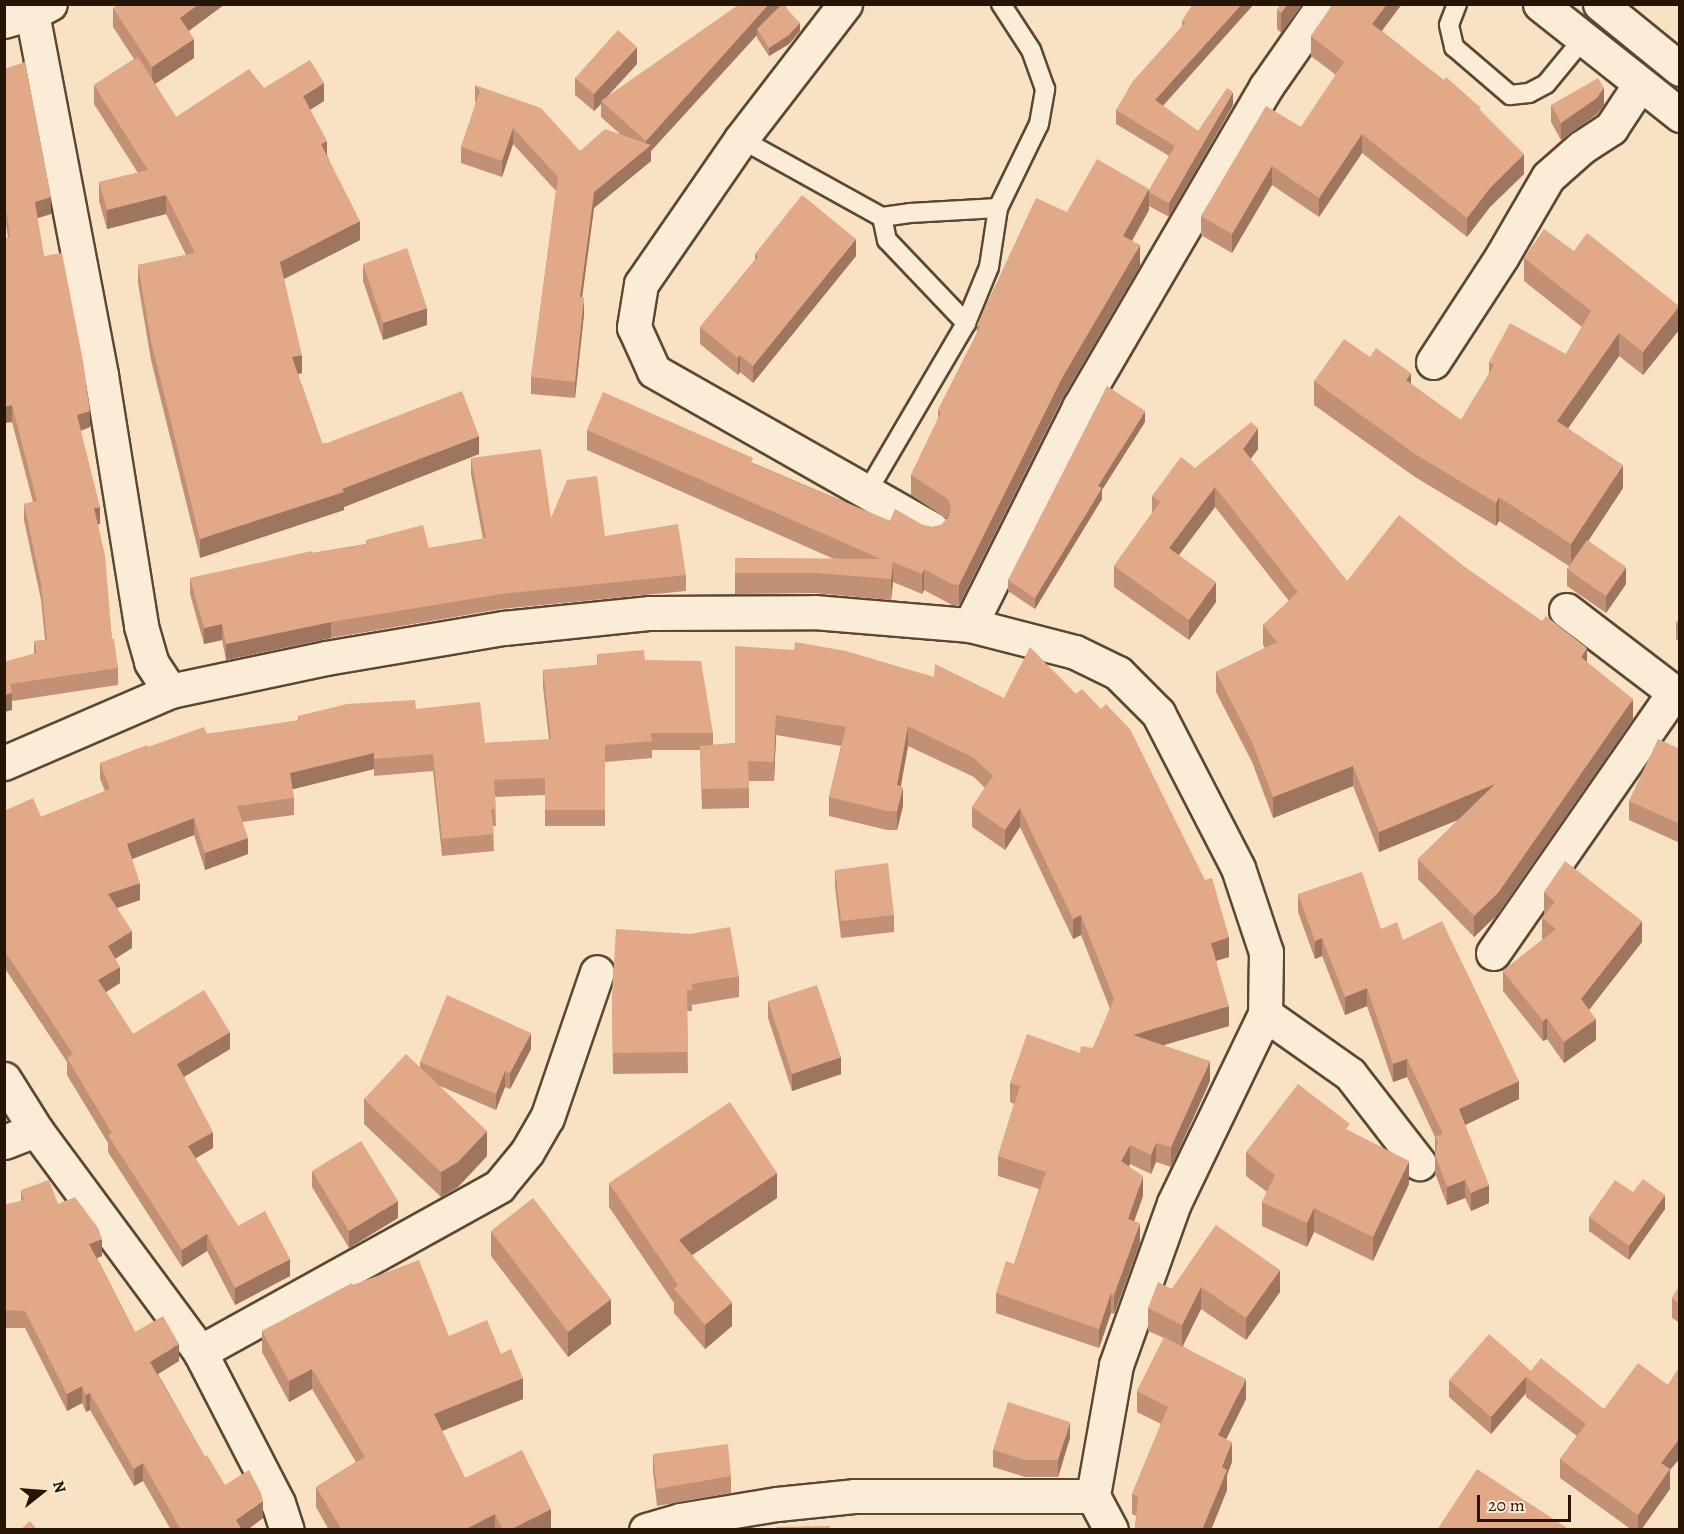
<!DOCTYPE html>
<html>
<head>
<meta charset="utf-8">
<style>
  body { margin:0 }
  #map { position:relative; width:1684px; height:1534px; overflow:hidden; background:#f9e2c3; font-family:Alegreya,serif }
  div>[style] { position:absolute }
  .roads { filter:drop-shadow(2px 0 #5b4834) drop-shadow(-2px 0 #5b4834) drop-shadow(0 2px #5b4834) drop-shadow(0 -2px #5b4834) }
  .lane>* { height:18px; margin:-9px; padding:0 9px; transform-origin:9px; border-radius:9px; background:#fbecd8 }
  .street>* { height:33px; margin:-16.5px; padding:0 16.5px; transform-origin:16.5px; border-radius:16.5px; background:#fbecd8 }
  .secondary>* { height:33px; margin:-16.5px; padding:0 16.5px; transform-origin:16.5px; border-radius:16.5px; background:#fbecd8 }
  .wall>* { inset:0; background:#c29175 }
  .shaded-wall>* { inset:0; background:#9e765f }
  .building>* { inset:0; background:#e2a988 }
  span { translate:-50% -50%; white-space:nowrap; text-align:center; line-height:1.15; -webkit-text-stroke:4.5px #fbecd8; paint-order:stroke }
  .frame { position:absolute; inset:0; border:6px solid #261405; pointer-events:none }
  .north { position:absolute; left:12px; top:1462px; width:60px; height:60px; -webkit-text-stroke:4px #fbecd8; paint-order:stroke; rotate:73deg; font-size:16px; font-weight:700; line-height:24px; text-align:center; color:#261405 }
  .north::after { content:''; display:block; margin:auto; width:21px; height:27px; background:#261405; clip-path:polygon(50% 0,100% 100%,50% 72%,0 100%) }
  .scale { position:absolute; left:1477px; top:1495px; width:94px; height:27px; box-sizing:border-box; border:3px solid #261405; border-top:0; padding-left:8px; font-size:18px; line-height:21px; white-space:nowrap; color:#261405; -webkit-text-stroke:4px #fbecd8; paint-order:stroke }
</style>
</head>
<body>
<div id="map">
  <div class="roads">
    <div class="lane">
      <i style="left:1457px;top:4px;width:22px;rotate:111deg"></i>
      <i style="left:1449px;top:25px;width:23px;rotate:77deg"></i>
      <i style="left:1454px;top:47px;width:74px;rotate:40.6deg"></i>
      <i style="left:1510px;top:95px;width:19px;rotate:-6deg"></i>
      <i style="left:1529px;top:93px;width:19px;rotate:-28deg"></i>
      <i style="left:1546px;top:84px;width:58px;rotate:-50.6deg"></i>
      <i style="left:741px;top:139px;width:161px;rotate:29deg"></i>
      <i style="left:882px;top:217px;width:28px;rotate:-8deg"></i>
      <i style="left:910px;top:213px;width:88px;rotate:-3.3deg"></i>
      <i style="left:882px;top:217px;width:24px;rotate:78deg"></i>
      <i style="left:887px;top:240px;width:115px;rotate:46.4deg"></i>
      <i style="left:867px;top:492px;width:196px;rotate:-59.6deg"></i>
      <i style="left:966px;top:323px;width:61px;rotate:-67.7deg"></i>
      <i style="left:989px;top:267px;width:60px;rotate:-81.3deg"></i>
      <i style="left:998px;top:208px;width:93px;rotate:-64deg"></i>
      <i style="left:1039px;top:124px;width:36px;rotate:-80deg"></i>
      <i style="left:1045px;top:89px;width:41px;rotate:-109.7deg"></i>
      <i style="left:1031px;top:50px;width:55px;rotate:-123.1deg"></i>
    </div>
    <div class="street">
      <i style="left:845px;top:4px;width:170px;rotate:127.6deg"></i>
      <i style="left:741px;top:139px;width:176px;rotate:124.6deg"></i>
      <i style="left:641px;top:284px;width:44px;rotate:99.2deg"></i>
      <i style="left:634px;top:327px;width:48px;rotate:65.6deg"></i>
      <i style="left:654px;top:371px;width:320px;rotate:29.6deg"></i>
      <i style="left:32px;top:13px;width:369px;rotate:79.2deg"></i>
      <i style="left:101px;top:375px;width:254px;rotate:80.9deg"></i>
      <i style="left:141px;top:626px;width:37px;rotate:74deg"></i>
      <i style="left:151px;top:662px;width:35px;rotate:57deg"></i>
      <i style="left:4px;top:21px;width:29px;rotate:-16deg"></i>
      <i style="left:32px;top:13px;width:20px;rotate:-27deg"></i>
      <i style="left:1433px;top:362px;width:126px;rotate:-56.9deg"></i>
      <i style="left:1502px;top:256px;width:91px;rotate:-59.8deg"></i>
      <i style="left:1548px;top:177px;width:45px;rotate:-41.4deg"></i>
      <i style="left:1582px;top:147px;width:35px;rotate:-33deg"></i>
      <i style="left:1611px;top:128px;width:53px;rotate:-56.6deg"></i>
      <i style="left:1566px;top:610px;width:143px;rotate:37.3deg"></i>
      <i style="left:970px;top:625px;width:108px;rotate:14.4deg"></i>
      <i style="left:1075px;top:652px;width:48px;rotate:26deg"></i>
      <i style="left:1118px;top:673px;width:57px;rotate:45deg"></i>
      <i style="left:1158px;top:713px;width:174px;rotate:62.7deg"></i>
      <i style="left:1238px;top:868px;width:89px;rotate:71.6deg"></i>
      <i style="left:1266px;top:952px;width:62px;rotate:90.9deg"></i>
      <i style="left:1265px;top:1014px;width:210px;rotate:115.7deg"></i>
      <i style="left:1174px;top:1203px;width:172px;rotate:109.7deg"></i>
      <i style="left:1116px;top:1365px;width:133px;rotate:100deg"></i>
      <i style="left:1093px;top:1496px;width:38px;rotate:62deg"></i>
      <i style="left:4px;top:763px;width:181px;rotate:-23.4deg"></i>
      <i style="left:170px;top:691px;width:159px;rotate:-11.9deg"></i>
      <i style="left:326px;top:658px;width:181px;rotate:-9.6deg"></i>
      <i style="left:504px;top:628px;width:147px;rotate:-5.9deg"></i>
      <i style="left:650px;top:613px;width:164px;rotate:-0.3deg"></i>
      <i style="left:814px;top:612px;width:157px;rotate:4.8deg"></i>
      <i style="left:970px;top:625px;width:244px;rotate:-63.4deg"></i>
      <i style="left:1079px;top:407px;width:371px;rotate:-59.7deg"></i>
      <i style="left:1266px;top:87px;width:101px;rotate:-55.1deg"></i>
      <i style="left:1493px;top:953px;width:317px;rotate:-55.2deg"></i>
      <i style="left:1265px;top:1014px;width:104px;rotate:35.2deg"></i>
      <i style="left:1350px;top:1074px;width:113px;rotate:52.2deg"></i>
      <i style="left:4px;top:1079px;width:60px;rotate:57.9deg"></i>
      <i style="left:36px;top:1130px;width:276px;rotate:53.5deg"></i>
      <i style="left:200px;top:1352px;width:170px;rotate:62.7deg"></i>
      <i style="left:278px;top:1503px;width:28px;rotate:72deg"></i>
      <i style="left:4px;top:1142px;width:34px;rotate:-21deg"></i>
      <i style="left:200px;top:1352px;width:342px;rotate:-29deg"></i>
      <i style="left:499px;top:1186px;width:44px;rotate:-50.5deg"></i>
      <i style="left:527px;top:1152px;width:39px;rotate:-60deg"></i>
      <i style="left:547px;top:1118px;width:154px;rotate:-71.1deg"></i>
      <i style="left:646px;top:1530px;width:35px;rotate:-16deg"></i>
      <i style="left:680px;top:1520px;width:98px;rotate:-9.4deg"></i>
      <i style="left:777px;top:1504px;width:77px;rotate:-5.9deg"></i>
      <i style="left:854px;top:1496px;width:239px"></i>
    </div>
    <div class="secondary">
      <i style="left:1540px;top:4px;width:179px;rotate:38.4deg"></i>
      <i style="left:1600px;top:4px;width:103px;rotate:39.1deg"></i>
    </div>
  </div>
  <div class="wall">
    <i style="clip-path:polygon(225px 4px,189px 31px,194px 58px,155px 84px,176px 117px,264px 88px,324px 101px,310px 110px,360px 240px,284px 279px,302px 373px,298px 374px,322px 443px,479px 454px,344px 507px,344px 510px,200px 558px,151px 360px,138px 283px,138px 265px,186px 255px,166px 214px,107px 229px,99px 201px,99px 182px,138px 173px,94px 104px,94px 85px,134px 59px,113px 27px,113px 8px)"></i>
    <i style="clip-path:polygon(740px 4px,784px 4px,800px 31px,789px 44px,769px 56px,757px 38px,757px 35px,651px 151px,651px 161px,594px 208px,582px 297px,584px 314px,575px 398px,531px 394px,531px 377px,556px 191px,513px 144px,502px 177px,461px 163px,461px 147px,476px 103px,475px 102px,475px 85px,580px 151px,620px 134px,601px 117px,601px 104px,594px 111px,575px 95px,575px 78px,637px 64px,607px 97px)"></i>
    <i style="clip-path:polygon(1193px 4px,1254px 4px,1163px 106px,1198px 131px,1233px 105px,1169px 217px,1149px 206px,1149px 210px,1132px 241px,1140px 266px,1062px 399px,959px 605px,952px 605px,924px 590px,922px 594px,893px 582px,891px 600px,814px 593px,735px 594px,735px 558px,834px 559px,587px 450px,587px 430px,753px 463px,890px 521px,923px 525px,932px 527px,941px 525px,947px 519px,911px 495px,911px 475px,938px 419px,938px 410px,977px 333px,977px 325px,1067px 212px,1149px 190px,1169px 156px,1116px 124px,1116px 110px,1182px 26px,1182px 21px)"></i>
    <i style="clip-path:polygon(1281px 4px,1303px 4px,1281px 33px,1277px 29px,1277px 10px)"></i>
    <i style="clip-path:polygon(1333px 4px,1402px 4px,1382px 31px,1481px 111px,1524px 174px,1490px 207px,1467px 237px,1362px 153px,1319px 217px,1272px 185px,1232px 253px,1201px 235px,1201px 216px,1301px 127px,1336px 75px,1311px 56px,1311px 36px)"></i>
    <i style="clip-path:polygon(4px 69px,51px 214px,37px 218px,44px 256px,90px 427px,81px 431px,100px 524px,98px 524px,112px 639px,118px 668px,118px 685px,12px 701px,12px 710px,4px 712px,4px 662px,34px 654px,34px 641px,45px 640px,41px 600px,24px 520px,24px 504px,33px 502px,12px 422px,4px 423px,4px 238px,8px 238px,4px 211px)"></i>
    <i style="clip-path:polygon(1551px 105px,1604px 105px,1597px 114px,1561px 140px,1551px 122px)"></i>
    <i style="clip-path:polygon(755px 254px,856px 256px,753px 383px,740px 372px,738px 375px,700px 344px,700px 327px,755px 260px)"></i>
    <i style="clip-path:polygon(1524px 258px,1679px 330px,1643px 375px,1619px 356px,1568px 428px,1623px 488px,1588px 541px,1626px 584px,1606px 613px,1567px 586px,1567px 569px,1569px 566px,1499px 521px,1496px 526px,1415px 477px,1314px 405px,1314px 381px,1370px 357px,1411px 384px,1461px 420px,1489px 374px,1489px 362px,1566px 354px,1582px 327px,1524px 281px)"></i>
    <i style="clip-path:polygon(363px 264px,427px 325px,383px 340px,363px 281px)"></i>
    <i style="clip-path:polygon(1680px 400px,1680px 426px,1679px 426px,1679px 401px)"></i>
    <i style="clip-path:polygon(1145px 422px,1102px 490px,1102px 499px,1035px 609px,1008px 591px,1008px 580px)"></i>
    <i style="clip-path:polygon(1258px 449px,1250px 459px,1347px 581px,1465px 567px,1587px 662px,1633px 719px,1498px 914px,1474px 937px,1418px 879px,1418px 859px,1459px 819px,1379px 852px,1353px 786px,1273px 818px,1252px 762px,1216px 692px,1216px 672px,1265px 648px,1263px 645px,1263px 625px,1289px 601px,1215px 507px,1179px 555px,1216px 602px,1189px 640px,1114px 587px,1114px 566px,1152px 513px,1152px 496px)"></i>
    <i style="clip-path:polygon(471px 458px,551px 518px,605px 536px,686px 575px,686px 591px,501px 609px,331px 638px,226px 660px,222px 640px,204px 644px,190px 594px,190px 578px,312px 553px,366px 544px,366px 540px,429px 548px,483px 539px,471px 474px)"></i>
    <i style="clip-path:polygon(1680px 619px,1680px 642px,1676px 639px,1676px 622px)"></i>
    <i style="clip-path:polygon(794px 650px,846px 651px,1229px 957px,1216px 961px,1229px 1026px,1164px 1045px,1210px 1081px,1171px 1167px,1156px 1162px,1151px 1174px,1130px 1164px,1129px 1166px,1143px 1196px,1134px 1221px,1140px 1243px,1114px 1314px,1111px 1313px,1099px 1348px,996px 1313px,996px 1293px,1014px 1264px,1039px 1189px,998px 1176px,998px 1156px,1014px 1104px,1010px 1102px,1010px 1083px,1080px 1053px,1093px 1048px,1110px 1009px,1081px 935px,1073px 939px,1020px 827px,1005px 850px,972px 827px,972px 807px,985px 788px,974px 777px,908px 746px,901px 786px,903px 806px,897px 830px,887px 830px,829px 816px,829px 797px,841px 746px,776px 735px,774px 781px,749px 781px,749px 808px,702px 809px,700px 750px,652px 750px,652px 758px,605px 762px,605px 826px,545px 826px,545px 795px,495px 797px,496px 826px,493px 826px,494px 851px,442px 856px,433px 771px,374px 776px,374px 769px,292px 789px,294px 798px,294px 815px,242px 822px,248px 854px,205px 870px,194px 835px,132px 859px,140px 900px,117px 908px,132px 948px,115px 959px,120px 983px,106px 992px,133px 1034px,230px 1049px,184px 1077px,213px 1148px,195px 1158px,238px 1226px,290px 1276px,235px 1305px,207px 1251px,182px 1267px,108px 1152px,108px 1143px,67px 1075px,67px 1062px,4px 967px,4px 811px,41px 817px,105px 791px,100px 779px,100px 763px,148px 747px,207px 734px,298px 721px,298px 716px,416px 709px,485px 743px,549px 740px,543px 687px,543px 670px,597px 665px,597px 654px,645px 660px,713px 733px,713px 745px,735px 743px)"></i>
    <i style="clip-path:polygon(1680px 749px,1680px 843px,1629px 820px,1629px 801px)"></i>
    <i style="clip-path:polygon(835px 870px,894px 915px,894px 932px,841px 938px,835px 887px)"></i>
    <i style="clip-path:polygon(1544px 892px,1642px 942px,1589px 1010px,1596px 1040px,1564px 1063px,1547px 1039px,1543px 1041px,1503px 991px,1503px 971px,1543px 939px,1542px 939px,1542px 918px,1545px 914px,1544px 913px)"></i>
    <i style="clip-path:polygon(1298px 894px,1381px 929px,1403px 940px,1519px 1099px,1465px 1125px,1489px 1203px,1471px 1211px,1465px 1198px,1447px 1205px,1435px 1173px,1435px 1137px,1407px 1077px,1393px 1082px,1367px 1006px,1345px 1015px,1322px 956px,1315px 959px,1298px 912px)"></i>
    <i style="clip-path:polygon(739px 976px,739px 997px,692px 1005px,692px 1011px,687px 1011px,688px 1073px,613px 1074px,612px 995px)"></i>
    <i style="clip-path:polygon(768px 1001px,841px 1074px,792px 1091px,768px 1018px)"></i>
    <i style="clip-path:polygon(531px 1049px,510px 1089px,505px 1087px,496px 1110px,440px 1086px,487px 1156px,458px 1187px,441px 1197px,364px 1124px,364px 1099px,420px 1068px,420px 1062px)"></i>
    <i style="clip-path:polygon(1350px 1131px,1409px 1184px,1373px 1261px,1314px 1232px,1307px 1247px,1262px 1226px,1262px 1202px,1267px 1192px,1246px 1176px,1246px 1152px)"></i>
    <i style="clip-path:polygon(312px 1171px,398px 1218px,349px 1248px,312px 1187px)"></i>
    <i style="clip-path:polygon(609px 1183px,777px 1198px,692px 1255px,732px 1326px,705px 1349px,674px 1313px,674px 1303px,609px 1207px)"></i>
    <i style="clip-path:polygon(21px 1190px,58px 1204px,102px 1256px,97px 1258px,135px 1332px,179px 1361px,158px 1374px,205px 1457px,225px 1485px,263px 1518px,247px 1530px,171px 1530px,143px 1481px,134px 1486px,90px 1410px,86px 1412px,82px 1403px,67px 1411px,25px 1328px,4px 1328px,4px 1205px,21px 1201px)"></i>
    <i style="clip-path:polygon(1633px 1192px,1665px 1209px,1629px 1260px,1589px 1231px,1589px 1217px)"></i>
    <i style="clip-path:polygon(1216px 1225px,1280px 1292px,1246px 1340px,1201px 1309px,1183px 1346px,1246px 1399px,1226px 1439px,1232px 1462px,1227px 1475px,1227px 1490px,1211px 1530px,1135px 1530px,1136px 1516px,1132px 1514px,1132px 1494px,1161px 1424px,1137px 1412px,1137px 1391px,1164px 1338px,1148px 1331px,1148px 1308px,1172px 1289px)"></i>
    <i style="clip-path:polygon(491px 1231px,611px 1324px,568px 1357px,491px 1256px)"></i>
    <i style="clip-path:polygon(353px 1285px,449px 1336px,501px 1354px,523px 1399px,442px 1431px,465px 1478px,551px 1530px,329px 1530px,316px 1507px,316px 1487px,356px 1462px,312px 1389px,289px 1402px,262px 1352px,262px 1331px)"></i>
    <i style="clip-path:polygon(1680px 1285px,1680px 1323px,1672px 1318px,1672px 1298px)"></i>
    <i style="clip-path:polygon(1680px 1366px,1680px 1458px,1670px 1470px,1670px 1489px,1641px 1530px,1632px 1530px,1560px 1478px,1560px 1459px,1577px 1436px,1526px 1397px,1526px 1393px,1491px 1434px,1449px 1397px,1449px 1380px,1531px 1371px,1604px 1409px,1668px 1385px)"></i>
    <i style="clip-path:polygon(1070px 1438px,1058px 1477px,1025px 1477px,993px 1467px,993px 1450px)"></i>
    <i style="clip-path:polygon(653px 1454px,731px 1476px,731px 1493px,657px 1506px,653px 1471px)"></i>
  </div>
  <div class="shaded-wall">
    <i style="clip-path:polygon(199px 4px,225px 4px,180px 37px,180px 18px)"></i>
    <i style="clip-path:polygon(769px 4px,784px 4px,759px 32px,757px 29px,757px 35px,651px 151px,651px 161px,594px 208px,580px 313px,580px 297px,594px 192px,646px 149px,646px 141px)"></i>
    <i style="clip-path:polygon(1242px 4px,1254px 4px,1155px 114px,1155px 100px)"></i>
    <i style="clip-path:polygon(1288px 4px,1303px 4px,1281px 33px,1281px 13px)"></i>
    <i style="clip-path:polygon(1387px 4px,1402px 4px,1372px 43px,1372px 24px)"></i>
    <i style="clip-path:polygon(800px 23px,800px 31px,789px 44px,769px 56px,769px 48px)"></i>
    <i style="clip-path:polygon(194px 39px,194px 58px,152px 86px,152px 67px)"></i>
    <i style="clip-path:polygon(637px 47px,637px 64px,602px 102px,601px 101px,601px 104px,594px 111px,594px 94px)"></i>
    <i style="clip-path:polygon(324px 83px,324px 101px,303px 114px,303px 96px)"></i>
    <i style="clip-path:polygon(1604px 88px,1604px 105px,1597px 114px,1561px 140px,1561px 123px)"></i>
    <i style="clip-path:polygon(1233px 92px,1233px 105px,1169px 217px,1169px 203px)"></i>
    <i style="clip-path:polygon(513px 128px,513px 144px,502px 177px,502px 161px)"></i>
    <i style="clip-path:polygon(1362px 134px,1362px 153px,1319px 217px,1319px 198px)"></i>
    <i style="clip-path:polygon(327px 141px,327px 159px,321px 144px)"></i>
    <i style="clip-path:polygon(1524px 154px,1524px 174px,1490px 207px,1467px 237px,1467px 218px,1490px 188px)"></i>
    <i style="clip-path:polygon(1272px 166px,1272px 185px,1232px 253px,1232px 234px)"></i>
    <i style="clip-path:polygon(1149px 189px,1149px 210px,1123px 256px,1123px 236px)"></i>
    <i style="clip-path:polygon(166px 195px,166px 214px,107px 229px,107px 210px)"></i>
    <i style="clip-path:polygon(51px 197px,51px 214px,35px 219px,35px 202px)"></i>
    <i style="clip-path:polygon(360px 221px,360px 240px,280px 281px,280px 262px)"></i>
    <i style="clip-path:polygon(856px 239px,856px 256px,753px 383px,753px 366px)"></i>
    <i style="clip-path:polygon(1140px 245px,1140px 266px,1062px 399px,959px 605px,959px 585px,1062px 378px)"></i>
    <i style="clip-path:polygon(584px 297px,584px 314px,575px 398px,575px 382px)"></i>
    <i style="clip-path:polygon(1679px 306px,1679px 330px,1643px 375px,1643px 352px)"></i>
    <i style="clip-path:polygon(427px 308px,427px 325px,383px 340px,383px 323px)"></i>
    <i style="clip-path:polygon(1619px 333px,1619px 356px,1557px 444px,1557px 421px)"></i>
    <i style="clip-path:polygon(302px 355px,302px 373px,292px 376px,292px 357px)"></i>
    <i style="clip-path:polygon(740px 355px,740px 372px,738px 375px,738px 358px)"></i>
    <i style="clip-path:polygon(1411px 373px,1411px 396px,1406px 380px)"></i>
    <i style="clip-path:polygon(12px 405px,12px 422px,4px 423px,4px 407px)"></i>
    <i style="clip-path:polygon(90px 411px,90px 427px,77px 432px,77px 415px)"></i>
    <i style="clip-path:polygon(1145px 411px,1145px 422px,1102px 490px,1102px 499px,1035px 609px,1035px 598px,1098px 486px)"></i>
    <i style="clip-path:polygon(1258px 428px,1258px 449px,1243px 469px,1243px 449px)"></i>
    <i style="clip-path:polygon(479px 436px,479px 454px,344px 507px,344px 510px,200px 558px,200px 539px,342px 489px)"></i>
    <i style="clip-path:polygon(1623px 465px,1623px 488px,1571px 567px,1571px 544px)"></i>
    <i style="clip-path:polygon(1215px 487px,1215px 507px,1169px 568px,1169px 548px)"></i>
    <i style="clip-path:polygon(1499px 497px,1499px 521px,1496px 526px,1496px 503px)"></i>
    <i style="clip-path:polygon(100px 507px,100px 524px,94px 525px,94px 508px)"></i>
    <i style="clip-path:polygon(893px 562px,893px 582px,891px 600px,891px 579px)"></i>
    <i style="clip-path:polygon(1626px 567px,1626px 584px,1606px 613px,1606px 596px)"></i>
    <i style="clip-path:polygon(924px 569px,924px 590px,922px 594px,922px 574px)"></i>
    <i style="clip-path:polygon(1216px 582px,1216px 602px,1189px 640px,1189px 620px)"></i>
    <i style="clip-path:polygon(331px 622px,331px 638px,226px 660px,226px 644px)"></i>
    <i style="clip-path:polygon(222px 624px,222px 640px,204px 644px,204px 628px)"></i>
    <i style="clip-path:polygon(1587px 648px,1587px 669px,1581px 657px)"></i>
    <i style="clip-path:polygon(12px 693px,12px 710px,4px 712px,4px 695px)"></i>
    <i style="clip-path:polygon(1633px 699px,1633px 719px,1498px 914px,1474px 937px,1474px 916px)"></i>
    <i style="clip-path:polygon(776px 715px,776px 735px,774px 781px,774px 762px)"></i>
    <i style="clip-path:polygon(908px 726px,908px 746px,897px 805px,897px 785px)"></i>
    <i style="clip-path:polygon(374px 753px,374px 769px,290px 790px,290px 773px)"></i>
    <i style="clip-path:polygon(1353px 766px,1353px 786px,1273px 818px,1273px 797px)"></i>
    <i style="clip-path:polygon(1495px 784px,1495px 805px,1379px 852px,1379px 832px)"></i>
    <i style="clip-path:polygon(903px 787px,903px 806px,897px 830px,897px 811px)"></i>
    <i style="clip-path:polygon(1020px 808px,1020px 827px,1005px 850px,1005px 830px)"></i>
    <i style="clip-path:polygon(194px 818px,194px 835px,127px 861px,127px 844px)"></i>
    <i style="clip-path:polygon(248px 838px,248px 854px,205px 870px,205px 853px)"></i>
    <i style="clip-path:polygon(140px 883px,140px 900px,108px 911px,108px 894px)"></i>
    <i style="clip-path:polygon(1081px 915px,1081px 935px,1073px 939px,1073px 919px)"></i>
    <i style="clip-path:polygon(1642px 921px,1642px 942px,1581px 1020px,1581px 999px)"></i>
    <i style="clip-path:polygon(132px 931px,132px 948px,108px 963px,108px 946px)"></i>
    <i style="clip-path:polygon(1229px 937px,1229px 957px,1211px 962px,1211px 943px)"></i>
    <i style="clip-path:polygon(1322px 938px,1322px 956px,1315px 959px,1315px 941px)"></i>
    <i style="clip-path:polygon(120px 967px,120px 983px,98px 997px,98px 980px)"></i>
    <i style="clip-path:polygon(1367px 988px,1367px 1006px,1345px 1015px,1345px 997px)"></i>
    <i style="clip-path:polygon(1229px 1006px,1229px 1026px,1133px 1054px,1133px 1035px)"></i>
    <i style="clip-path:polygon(1547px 1018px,1547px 1039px,1543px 1041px,1543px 1021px)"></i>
    <i style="clip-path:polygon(1596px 1019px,1596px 1040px,1564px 1063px,1564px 1042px)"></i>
    <i style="clip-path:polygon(230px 1032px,230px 1049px,177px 1081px,177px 1064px)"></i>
    <i style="clip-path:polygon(531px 1033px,531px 1049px,510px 1089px,510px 1073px)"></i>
    <i style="clip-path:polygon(841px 1057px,841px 1074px,792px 1091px,792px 1074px)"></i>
    <i style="clip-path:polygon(1407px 1059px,1407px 1077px,1393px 1082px,1393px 1064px)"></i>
    <i style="clip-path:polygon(1210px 1061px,1210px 1081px,1171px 1167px,1171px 1147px)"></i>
    <i style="clip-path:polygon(505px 1071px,505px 1087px,496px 1110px,496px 1094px)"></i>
    <i style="clip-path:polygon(1519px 1081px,1519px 1099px,1459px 1128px,1459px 1109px)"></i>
    <i style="clip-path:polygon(487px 1131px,487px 1156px,458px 1187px,441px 1197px,441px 1172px)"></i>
    <i style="clip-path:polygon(213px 1132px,213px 1148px,188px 1163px,188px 1146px)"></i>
    <i style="clip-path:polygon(1156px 1143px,1156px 1162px,1151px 1174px,1151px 1155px)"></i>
    <i style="clip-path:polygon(1130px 1145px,1130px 1164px,1121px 1180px,1121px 1161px)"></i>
    <i style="clip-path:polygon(1409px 1161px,1409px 1184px,1373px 1261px,1373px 1237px)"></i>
    <i style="clip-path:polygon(777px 1173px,777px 1198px,679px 1264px,679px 1240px)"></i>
    <i style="clip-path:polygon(1143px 1176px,1143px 1196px,1128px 1239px,1128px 1219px)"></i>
    <i style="clip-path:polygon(1465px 1180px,1465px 1198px,1447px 1205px,1447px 1187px)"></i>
    <i style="clip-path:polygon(1489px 1185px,1489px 1203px,1471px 1211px,1471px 1193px)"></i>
    <i style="clip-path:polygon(1665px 1195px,1665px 1209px,1629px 1260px,1629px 1246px)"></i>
    <i style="clip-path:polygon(398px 1201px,398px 1218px,349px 1248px,349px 1231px)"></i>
    <i style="clip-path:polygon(1314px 1208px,1314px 1232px,1307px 1247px,1307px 1223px)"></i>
    <i style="clip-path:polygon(1140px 1223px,1140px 1243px,1114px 1314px,1114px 1295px)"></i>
    <i style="clip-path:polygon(207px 1234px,207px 1251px,182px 1267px,182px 1250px)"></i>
    <i style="clip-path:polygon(102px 1239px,102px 1256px,89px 1261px,89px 1244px)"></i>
    <i style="clip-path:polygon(290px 1259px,290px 1276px,235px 1305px,235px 1288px)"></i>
    <i style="clip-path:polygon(1280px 1270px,1280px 1292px,1246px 1340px,1246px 1318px)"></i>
    <i style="clip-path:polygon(1201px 1287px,1201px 1309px,1182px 1347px,1182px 1325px)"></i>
    <i style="clip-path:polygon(1111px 1293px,1111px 1313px,1099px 1348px,1099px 1329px)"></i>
    <i style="clip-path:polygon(611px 1299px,611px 1324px,568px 1357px,568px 1332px)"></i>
    <i style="clip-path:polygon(732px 1302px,732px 1326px,705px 1349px,705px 1325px)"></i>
    <i style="clip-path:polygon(179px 1344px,179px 1361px,150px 1379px,150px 1362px)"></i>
    <i style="clip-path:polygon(312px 1369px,312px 1389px,289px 1402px,289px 1381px)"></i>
    <i style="clip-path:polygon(1531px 1371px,1526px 1377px,1526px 1393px,1491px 1434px,1491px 1417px)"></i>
    <i style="clip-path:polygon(523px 1378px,523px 1399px,434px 1434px,434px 1414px)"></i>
    <i style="clip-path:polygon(1246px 1379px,1246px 1399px,1218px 1456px,1218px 1435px)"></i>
    <i style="clip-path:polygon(82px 1386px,82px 1403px,67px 1411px,67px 1394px)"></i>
    <i style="clip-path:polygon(90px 1393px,90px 1410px,86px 1412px,86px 1395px)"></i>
    <i style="clip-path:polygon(1070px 1422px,1070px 1438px,1058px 1477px,1058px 1460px)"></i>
    <i style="clip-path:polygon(1680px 1438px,1680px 1458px,1670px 1470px,1670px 1489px,1641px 1530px,1638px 1530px,1638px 1515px,1661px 1463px)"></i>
    <i style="clip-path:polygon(1232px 1442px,1232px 1462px,1227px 1475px,1227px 1490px,1211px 1530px,1202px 1530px,1222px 1467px)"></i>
    <i style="clip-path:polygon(143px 1463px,143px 1481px,134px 1486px,134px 1469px)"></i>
    <i style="clip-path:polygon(263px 1501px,263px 1518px,247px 1530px,236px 1530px,236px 1520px)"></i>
    <i style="clip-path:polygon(551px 1509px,551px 1530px,510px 1530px)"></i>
    <i style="clip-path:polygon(495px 1514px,495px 1530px,464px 1530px)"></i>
  </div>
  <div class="building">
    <i style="clip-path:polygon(119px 4px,199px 4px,180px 18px,194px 39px,152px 67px,113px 8px)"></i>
    <i style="clip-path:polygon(740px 4px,769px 4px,646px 141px,601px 101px)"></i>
    <i style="clip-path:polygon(782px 4px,800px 23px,789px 35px,769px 48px,757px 29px)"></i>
    <i style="clip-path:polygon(1193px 4px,1242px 4px,1155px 100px,1198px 131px,1227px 88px,1233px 92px,1169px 203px,1149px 192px,1149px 190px,1175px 146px,1116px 110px,1133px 81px,1185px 23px,1182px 21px)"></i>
    <i style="clip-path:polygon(1281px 4px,1288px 4px,1281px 13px,1277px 10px)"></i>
    <i style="clip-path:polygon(1333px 4px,1387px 4px,1372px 24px,1444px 80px,1446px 77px,1481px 108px,1479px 109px,1524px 154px,1490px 188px,1467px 218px,1362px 134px,1319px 198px,1272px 166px,1232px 234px,1201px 216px,1266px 106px,1301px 127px,1344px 62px,1311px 36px)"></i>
    <i style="clip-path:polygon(618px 30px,637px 47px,594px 94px,575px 78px)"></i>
    <i style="clip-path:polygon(138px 57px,176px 117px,249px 69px,264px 88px,310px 60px,324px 83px,303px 96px,327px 141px,321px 144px,360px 221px,280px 262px,302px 355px,292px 357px,322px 443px,327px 443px,462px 391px,479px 436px,342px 489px,344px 492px,200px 539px,151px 341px,138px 265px,195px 253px,166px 195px,107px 210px,99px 182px,148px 170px,94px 85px)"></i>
    <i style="clip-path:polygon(25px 62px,51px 197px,35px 202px,44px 256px,62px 253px,83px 361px,90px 411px,77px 415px,100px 507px,94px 508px,105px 555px,112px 639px,114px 639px,118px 668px,10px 684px,12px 693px,4px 695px,4px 662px,37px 653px,34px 641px,47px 640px,41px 583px,24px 504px,37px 501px,12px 405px,4px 407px,4px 238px,10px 237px,4px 194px,4px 69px)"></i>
    <i style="clip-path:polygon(1598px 78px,1604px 88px,1597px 98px,1561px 123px,1551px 105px)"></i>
    <i style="clip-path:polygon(475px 85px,541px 108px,580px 151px,605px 129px,651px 145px,594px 192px,580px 297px,584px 297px,575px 382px,531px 377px,558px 177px,513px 128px,502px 161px,461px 147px,480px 91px)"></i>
    <i style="clip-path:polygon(1097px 159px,1149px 189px,1123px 236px,1140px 245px,1062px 378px,959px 585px,952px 584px,924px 569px,922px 574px,893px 562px,891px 579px,814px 573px,735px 573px,735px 558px,881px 559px,587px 430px,603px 392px,753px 458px,751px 463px,890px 521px,895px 509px,923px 525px,932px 527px,941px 525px,949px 517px,951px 508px,948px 499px,911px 475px,941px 412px,938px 410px,980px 327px,977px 325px,1036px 198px,1067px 212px)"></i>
    <i style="clip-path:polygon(802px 195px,856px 239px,753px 366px,740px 355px,738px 358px,700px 327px,758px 257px,755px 254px)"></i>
    <i style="clip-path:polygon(1544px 229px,1574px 251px,1587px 233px,1679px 306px,1643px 352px,1619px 333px,1557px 421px,1623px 465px,1571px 544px,1499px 497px,1496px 503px,1415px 454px,1314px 381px,1344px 339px,1370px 357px,1376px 348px,1411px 373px,1406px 380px,1461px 420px,1494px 365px,1489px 362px,1510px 323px,1566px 354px,1591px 311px,1524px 258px)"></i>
    <i style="clip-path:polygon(407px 248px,427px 308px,383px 323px,363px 264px)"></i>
    <i style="clip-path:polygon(1107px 386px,1145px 411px,1098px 486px,1102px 488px,1035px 598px,1008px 580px)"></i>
    <i style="clip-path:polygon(1251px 422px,1258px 428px,1243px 449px,1347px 581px,1399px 515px,1465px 567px,1542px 621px,1546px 616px,1587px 648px,1581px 657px,1633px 699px,1498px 893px,1474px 916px,1418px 859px,1495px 784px,1379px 832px,1353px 766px,1273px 797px,1252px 742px,1216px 672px,1277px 642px,1263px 625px,1298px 592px,1215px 487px,1169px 548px,1216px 582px,1189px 620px,1114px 566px,1160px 502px,1152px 496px,1181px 457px,1195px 468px)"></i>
    <i style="clip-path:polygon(541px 449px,551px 518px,567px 480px,597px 476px,605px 536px,678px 524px,686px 575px,501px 594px,331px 622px,226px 644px,222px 624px,204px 628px,190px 578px,312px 551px,312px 553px,367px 544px,366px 540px,423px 525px,429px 548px,486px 538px,471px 458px)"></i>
    <i style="clip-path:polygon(1587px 540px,1626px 567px,1606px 596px,1567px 569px)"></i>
    <i style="clip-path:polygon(1680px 619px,1680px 626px,1676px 622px)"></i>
    <i style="clip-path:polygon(795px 642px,846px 651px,934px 677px,935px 664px,1004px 698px,1030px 647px,1076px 694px,1082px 689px,1101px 709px,1106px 704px,1130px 729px,1205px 880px,1212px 878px,1229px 937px,1211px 943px,1229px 1006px,1133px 1035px,1210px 1061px,1171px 1147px,1156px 1143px,1151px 1155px,1130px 1145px,1121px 1161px,1143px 1176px,1128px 1219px,1140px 1223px,1114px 1295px,1111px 1293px,1099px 1329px,996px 1293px,1006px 1261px,1014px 1264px,1046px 1172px,998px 1156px,1020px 1086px,1010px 1083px,1027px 1034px,1080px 1053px,1081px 1046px,1093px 1048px,1114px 999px,1081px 915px,1073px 919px,1020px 808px,1005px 830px,972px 807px,993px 776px,974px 758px,908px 726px,897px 785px,903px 787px,897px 811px,887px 811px,829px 797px,846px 727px,776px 715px,774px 762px,748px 761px,749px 788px,702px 789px,700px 746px,735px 743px,735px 646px,794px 650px)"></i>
    <i style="clip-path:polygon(644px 650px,645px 660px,701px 661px,713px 733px,651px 733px,652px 741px,605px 745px,605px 810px,545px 810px,545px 778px,494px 780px,496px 809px,491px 809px,494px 834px,442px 839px,433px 754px,374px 759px,374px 753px,290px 773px,294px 798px,237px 806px,248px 838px,205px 853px,194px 818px,127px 844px,140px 883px,108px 894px,132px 931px,108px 946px,120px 967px,98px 980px,133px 1034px,204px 990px,230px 1032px,177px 1064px,213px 1132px,188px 1146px,238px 1226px,265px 1211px,290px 1259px,235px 1288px,207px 1234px,182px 1250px,108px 1135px,112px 1133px,67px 1058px,73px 1054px,4px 950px,4px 811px,33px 798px,41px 817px,110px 789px,100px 763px,147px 745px,148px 747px,204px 727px,207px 734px,299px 720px,298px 716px,347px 704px,415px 700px,416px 709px,480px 702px,485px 743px,551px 739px,543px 670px,598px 665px,597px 654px)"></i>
    <i style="clip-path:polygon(1658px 739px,1680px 749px,1680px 824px,1629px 801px)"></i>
    <i style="clip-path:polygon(1565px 861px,1642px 921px,1581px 999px,1596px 1019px,1564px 1042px,1547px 1018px,1543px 1021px,1503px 971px,1556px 929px,1542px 918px,1555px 902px,1544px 892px)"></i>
    <i style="clip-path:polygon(888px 863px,894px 915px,841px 921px,835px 870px)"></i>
    <i style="clip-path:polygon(1362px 872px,1381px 929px,1397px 922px,1403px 940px,1442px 921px,1519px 1081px,1459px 1109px,1489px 1185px,1471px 1193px,1465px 1180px,1447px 1187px,1435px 1154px,1438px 1143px,1435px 1137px,1443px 1134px,1407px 1059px,1393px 1064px,1367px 988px,1345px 997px,1322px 938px,1315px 941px,1298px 894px)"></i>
    <i style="clip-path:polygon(730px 927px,739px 976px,692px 984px,692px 990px,687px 990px,688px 1052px,613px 1053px,612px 995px,616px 929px,690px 934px)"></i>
    <i style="clip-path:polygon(817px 985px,841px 1057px,792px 1074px,768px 1001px)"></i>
    <i style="clip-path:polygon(447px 995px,531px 1033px,510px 1073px,505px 1071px,496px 1094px,420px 1062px)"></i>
    <i style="clip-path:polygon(406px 1054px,487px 1131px,458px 1162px,441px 1172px,364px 1099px)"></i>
    <i style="clip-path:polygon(1298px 1084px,1350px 1124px,1346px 1129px,1409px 1161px,1373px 1237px,1314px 1208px,1307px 1223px,1262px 1202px,1275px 1175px,1246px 1152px)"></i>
    <i style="clip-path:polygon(730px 1102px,777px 1173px,679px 1240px,732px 1302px,705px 1325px,674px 1289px,678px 1285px,609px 1183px)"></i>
    <i style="clip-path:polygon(361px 1141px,398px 1201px,349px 1231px,312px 1171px)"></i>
    <i style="clip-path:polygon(1643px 1179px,1665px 1195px,1629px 1246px,1589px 1217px,1615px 1180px,1633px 1192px)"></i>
    <i style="clip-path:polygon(49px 1180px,58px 1204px,75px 1197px,98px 1228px,102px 1239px,89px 1244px,135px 1332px,163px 1316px,179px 1344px,150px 1362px,205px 1457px,207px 1455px,225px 1485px,249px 1470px,261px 1493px,263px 1501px,236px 1520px,242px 1530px,181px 1530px,143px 1463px,134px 1469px,90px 1393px,86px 1395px,82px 1386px,67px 1394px,25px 1311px,4px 1310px,4px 1205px,24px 1200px,21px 1190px)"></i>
    <i style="clip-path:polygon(533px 1198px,611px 1299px,568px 1332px,491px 1231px)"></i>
    <i style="clip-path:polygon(1216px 1225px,1280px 1270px,1246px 1318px,1201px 1287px,1182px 1325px,1148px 1308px,1158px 1282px,1172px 1289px)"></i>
    <i style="clip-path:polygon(419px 1260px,449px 1336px,487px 1320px,501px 1354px,511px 1349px,523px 1378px,434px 1414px,465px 1478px,522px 1450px,551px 1509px,510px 1530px,503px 1530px,495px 1514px,464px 1530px,342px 1530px,316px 1487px,365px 1457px,312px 1369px,289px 1381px,262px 1331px,352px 1283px,353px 1285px)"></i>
    <i style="clip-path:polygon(1680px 1285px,1680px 1304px,1672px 1298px)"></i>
    <i style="clip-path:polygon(1489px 1334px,1531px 1371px,1491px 1417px,1449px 1380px)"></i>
    <i style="clip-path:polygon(1164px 1337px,1246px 1379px,1218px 1435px,1232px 1442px,1222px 1467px,1227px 1470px,1202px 1530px,1135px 1530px,1138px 1496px,1132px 1494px,1168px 1407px,1137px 1391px)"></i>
    <i style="clip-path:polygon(1541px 1358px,1604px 1409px,1638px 1363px,1668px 1385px,1680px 1366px,1680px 1438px,1661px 1463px,1670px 1469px,1638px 1515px,1560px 1459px,1586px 1424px,1526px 1377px)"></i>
    <i style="clip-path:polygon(1008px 1402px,1070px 1422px,1058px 1460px,1025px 1460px,993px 1450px)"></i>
    <i style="clip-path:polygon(728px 1444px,731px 1476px,657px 1489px,653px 1454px)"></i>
    <i style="clip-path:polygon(1477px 1469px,1570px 1530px,1437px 1530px)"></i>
    <i style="clip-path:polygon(30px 1521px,37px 1530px,20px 1530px)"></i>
    <i style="clip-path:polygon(830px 1526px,830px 1529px,902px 1530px,776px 1530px,776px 1527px)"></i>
  </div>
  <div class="frame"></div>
  <div class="north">N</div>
  <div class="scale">20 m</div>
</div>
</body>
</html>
